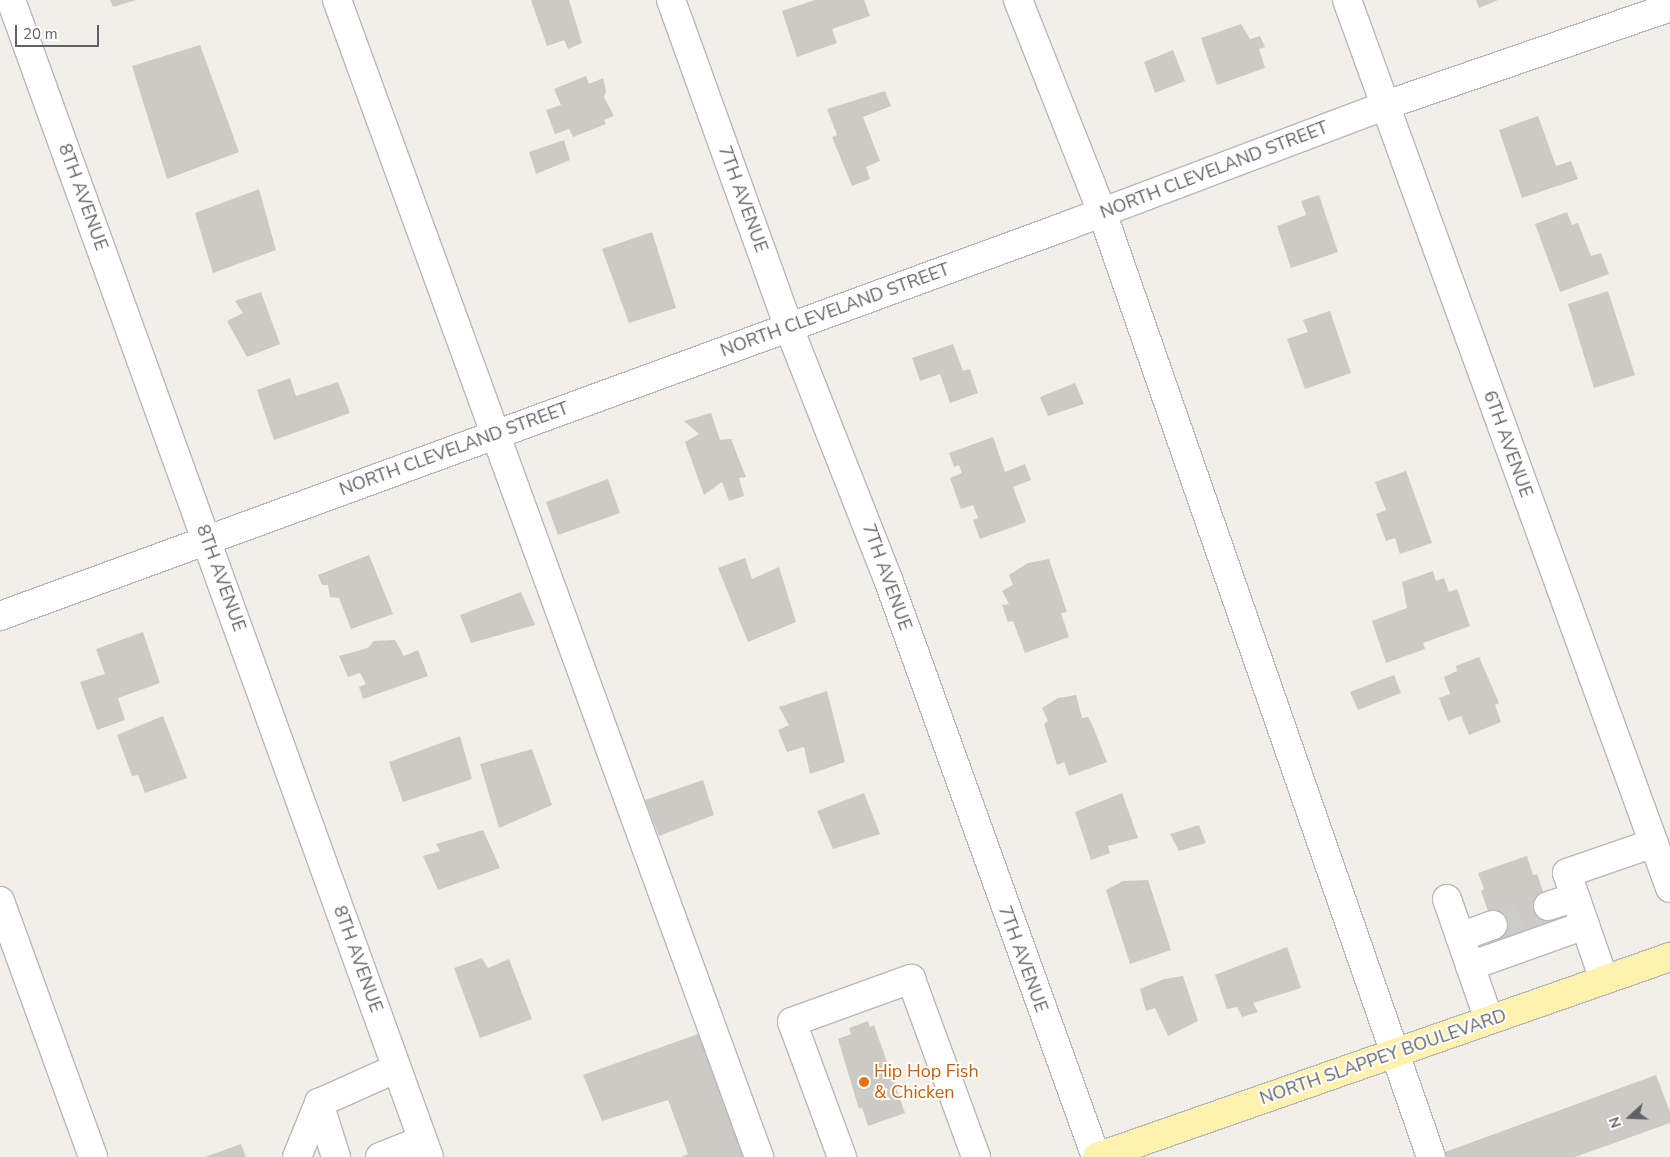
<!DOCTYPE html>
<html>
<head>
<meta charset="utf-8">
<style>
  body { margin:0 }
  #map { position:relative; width:1670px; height:1157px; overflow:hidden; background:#f1efe8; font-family:"Nunito Sans",sans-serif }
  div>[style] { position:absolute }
  .building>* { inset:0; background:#cccac5 }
  .minor-tunnel>* { height:28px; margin-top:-14px; transform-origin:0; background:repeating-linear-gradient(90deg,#ccccc8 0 28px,transparent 0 42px) }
  .roads { filter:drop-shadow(1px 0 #b5b8bc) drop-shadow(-1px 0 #b5b8bc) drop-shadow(0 1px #b5b8bc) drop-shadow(0 -1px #b5b8bc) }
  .minor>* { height:28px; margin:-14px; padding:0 14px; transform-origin:14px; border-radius:14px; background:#fff }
  .major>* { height:28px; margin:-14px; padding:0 14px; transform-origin:14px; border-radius:14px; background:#fff2af }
  .dots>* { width:14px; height:14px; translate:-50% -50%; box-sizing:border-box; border:2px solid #fff; border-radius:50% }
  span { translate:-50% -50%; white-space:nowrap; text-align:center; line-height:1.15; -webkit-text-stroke:4px #fff; paint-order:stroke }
  .street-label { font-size:18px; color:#5f6368 }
  .food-label { font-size:18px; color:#c56008 }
  .left { translate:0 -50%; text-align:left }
  .north { position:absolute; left:1605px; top:1092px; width:50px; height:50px; -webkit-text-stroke:4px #fff; paint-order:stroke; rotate:250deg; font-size:14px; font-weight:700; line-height:20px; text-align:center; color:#5f6368 }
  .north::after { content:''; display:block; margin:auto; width:18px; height:22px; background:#5f6368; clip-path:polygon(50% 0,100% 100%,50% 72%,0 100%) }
  .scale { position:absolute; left:15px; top:25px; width:84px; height:22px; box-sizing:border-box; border:2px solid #5f6368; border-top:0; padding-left:6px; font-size:15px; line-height:18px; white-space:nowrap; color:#5f6368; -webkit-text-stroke:4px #fff; paint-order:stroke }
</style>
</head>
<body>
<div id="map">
  <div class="building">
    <i style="clip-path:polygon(110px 0,136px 0,113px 7px)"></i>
    <i style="clip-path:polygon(531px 0,569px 0,582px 43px,568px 49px,564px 40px,547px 46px)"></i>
    <i style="clip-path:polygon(815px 0,864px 0,870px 16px,832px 29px,837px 43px,797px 57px,782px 11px)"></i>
    <i style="clip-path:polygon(1476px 0,1498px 0,1479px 8px)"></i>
    <i style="clip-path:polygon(1241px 24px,1250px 39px,1260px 36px,1265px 47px,1259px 49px,1265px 68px,1217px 85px,1201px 38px)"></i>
    <i style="clip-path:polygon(200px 45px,239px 152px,167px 179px,132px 66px)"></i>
    <i style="clip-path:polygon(1173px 50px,1185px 81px,1155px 93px,1144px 62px)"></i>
    <i style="clip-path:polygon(586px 76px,589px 84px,603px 78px,606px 91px,604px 97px,614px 116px,604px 120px,606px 124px,573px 137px,569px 129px,555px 134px,546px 110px,561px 105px,554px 89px)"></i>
    <i style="clip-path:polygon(885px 91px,891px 106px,863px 117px,880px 161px,866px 167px,870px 179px,852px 186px,832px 137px,837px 135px,827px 109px)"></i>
    <i style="clip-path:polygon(1538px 116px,1556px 166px,1571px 161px,1578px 179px,1522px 198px,1499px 130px)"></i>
    <i style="clip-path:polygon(564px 140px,570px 160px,536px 174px,529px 152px)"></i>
    <i style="clip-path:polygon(259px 189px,276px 250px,213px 273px,195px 213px)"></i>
    <i style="clip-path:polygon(1319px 195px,1338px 252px,1291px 268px,1277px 226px,1306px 215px,1301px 201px)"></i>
    <i style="clip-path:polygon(1567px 212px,1572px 225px,1578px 223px,1591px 256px,1601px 253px,1609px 274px,1560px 292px,1535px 224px)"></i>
    <i style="clip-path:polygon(652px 232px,676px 308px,629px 323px,602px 249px)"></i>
    <i style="clip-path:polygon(1608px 291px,1635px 375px,1594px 388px,1568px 304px)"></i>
    <i style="clip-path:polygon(261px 292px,280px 344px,247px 357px,227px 321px,243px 313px,235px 301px)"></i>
    <i style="clip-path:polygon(1330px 311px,1351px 373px,1305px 389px,1287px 339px,1308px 332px,1303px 320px)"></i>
    <i style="clip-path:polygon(953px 344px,963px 371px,970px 369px,978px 393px,950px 403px,940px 374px,920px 381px,912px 358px)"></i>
    <i style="clip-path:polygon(290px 378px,296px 396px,338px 382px,350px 413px,274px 440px,257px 390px)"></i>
    <i style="clip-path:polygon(1075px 383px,1084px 404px,1048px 416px,1040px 397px)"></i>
    <i style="clip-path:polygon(711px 413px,720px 440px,731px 439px,746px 477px,739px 478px,744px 496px,729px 501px,722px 482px,704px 495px,685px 442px,699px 434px,684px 421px)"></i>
    <i style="clip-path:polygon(993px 437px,1005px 472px,1025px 464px,1031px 480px,1013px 487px,1026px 522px,980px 539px,973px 520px,978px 518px,973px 505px,961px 509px,950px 478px,962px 473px,959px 465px,954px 467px,949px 453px)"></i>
    <i style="clip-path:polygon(1406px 471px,1432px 543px,1400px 554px,1395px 538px,1386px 541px,1376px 514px,1386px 510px,1375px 482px)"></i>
    <i style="clip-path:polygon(608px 479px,620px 513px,558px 535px,546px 502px)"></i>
    <i style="clip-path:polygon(369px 555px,393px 614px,351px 629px,339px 598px,330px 597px,328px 585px,322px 585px,318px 575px)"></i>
    <i style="clip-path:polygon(745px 558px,752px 579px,779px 567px,796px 622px,748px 642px,718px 568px)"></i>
    <i style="clip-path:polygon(1049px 559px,1067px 612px,1061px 613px,1069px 637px,1025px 653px,1013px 621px,1008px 622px,1002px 605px,1009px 604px,1002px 591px,1013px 585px,1009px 575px,1028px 563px)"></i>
    <i style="clip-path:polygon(1433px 571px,1436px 581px,1444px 578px,1449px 592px,1457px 589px,1470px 626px,1423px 643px,1425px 649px,1386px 663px,1372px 621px,1407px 608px,1402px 582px)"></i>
    <i style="clip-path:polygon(521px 592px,535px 625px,471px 643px,460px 615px)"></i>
    <i style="clip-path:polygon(143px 632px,160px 683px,118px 698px,125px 720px,97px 730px,80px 682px,105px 674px,96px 649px)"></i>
    <i style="clip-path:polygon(395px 640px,404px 656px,418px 650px,428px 676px,363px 699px,359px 687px,366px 684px,360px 673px,348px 677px,339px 656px,368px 648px,374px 641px)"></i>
    <i style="clip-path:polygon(1479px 657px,1499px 703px,1495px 705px,1501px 722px,1469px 735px,1461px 716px,1448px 721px,1439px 698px,1450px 694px,1444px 677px,1457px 671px,1456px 666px)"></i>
    <i style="clip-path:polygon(1394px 675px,1401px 693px,1358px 710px,1350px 692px)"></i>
    <i style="clip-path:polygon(827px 691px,845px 762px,810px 774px,804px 747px,787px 752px,778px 730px,789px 725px,779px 707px)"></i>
    <i style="clip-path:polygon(1076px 695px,1082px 718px,1088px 717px,1092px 724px,1107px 762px,1069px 776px,1064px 762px,1057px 765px,1044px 724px,1048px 721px,1042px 708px,1058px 698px)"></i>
    <i style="clip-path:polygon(163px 716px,187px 778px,145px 793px,138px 775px,132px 776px,117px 735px)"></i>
    <i style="clip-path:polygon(460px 736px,472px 779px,403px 802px,389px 762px)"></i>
    <i style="clip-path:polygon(532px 749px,552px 805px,499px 828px,480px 764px)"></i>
    <i style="clip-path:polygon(703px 780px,714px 815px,659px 836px,645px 800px)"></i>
    <i style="clip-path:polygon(864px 793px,880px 834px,833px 849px,817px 811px)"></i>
    <i style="clip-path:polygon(1122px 793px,1138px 838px,1108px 846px,1110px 853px,1091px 860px,1075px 812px)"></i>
    <i style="clip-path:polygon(1199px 825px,1206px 843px,1179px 851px,1170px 834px)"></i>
    <i style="clip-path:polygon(483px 830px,500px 868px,438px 890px,423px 856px,440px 851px,436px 844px)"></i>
    <i style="clip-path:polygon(1527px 856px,1533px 875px,1537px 874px,1556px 927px,1500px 946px,1481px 891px,1484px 889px,1478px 873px)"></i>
    <i style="clip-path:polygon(1148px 880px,1171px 950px,1130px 964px,1106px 890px,1123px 881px)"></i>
    <i style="clip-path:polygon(1287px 947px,1301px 988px,1253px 1003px,1258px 1012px,1242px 1017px,1237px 1007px,1227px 1009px,1215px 975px)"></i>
    <i style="clip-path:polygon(482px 958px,488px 968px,509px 959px,532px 1019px,480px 1038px,454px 968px)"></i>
    <i style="clip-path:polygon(1183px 976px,1198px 1021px,1168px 1036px,1155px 1008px,1146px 1011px,1140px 989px,1164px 979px)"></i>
    <i style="clip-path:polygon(868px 1021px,870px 1027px,874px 1025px,905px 1113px,868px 1126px,862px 1107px,859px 1109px,838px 1039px,851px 1034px,849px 1028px)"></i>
    <i style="clip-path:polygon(698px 1034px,749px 1157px,681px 1157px,688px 1154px,668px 1100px,602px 1121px,583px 1075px)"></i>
    <i style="clip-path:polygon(1656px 1075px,1670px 1112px,1670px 1123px,1575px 1157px,1447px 1157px,1445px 1152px)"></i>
    <i style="clip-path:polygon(241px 1144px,246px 1157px,205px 1157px)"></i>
  </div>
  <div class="minor-tunnel">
    <i style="left:1493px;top:925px;width:58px;rotate:-19.1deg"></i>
  </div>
  <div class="roads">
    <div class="minor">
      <i style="left:11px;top:0;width:1230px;rotate:70.14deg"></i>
      <i style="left:337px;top:0;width:1232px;rotate:69.96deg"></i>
      <i style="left:671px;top:0;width:349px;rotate:70.2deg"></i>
      <i style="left:789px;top:328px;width:270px;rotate:68.5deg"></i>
      <i style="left:888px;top:579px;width:614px;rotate:70.21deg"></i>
      <i style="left:1018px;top:0;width:228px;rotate:68.4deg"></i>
      <i style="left:1102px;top:212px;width:1001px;rotate:70.8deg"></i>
      <i style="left:1347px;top:0;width:945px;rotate:70.01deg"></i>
      <i style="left:0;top:616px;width:1138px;rotate:-20.09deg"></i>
      <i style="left:1069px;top:225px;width:339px;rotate:-20.7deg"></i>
      <i style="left:1386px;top:105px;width:300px;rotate:-19deg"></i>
      <i style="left:1447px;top:899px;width:128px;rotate:70.9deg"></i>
      <i style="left:0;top:901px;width:272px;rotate:70deg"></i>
      <i style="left:1548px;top:906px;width:28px;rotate:-18deg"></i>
      <i style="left:1460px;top:937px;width:35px;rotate:-20deg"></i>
      <i style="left:1470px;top:966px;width:122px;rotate:-19.6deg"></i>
      <i style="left:1604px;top:980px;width:113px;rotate:-109.1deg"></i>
      <i style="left:1567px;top:873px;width:92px;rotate:-19deg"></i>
      <i style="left:297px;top:1157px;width:58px;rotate:-67.8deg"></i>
      <i style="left:336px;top:1157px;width:57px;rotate:-107.5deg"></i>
      <i style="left:319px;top:1103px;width:85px;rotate:-24.2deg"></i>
      <i style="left:380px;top:1157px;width:46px;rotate:-21.6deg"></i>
      <i style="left:842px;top:1157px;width:144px;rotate:-110.3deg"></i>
      <i style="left:792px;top:1022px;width:127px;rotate:-19.9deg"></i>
      <i style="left:911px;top:979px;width:189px;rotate:69.9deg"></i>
    </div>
    <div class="major">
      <i style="left:1097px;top:1157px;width:607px;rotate:-19.24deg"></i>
    </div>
  </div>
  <div class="dots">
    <i style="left:864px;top:1082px;background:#e8710a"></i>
  </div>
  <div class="street-label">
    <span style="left:1214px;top:170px;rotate:-21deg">NORTH CLEVELAND STREET</span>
    <span style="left:83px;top:197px;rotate:70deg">8TH AVENUE</span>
    <span style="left:743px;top:199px;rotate:70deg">7TH AVENUE</span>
    <span style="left:835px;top:310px;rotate:-20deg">NORTH CLEVELAND STREET</span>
    <span style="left:1508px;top:444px;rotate:70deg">6TH AVENUE</span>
    <span style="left:454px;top:449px;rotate:-20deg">NORTH CLEVELAND STREET</span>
    <span style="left:887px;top:577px;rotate:70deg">7TH AVENUE</span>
    <span style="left:221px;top:578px;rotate:70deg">8TH AVENUE</span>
    <span style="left:358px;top:959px;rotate:70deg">8TH AVENUE</span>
    <span style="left:1023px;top:959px;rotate:70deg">7TH AVENUE</span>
    <span style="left:1383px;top:1057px;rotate:-19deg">NORTH SLAPPEY BOULEVARD</span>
  </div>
  <div class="food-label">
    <span class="left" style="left:874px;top:1082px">Hip Hop Fish<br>&amp; Chicken</span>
  </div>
  <div class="north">N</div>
  <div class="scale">20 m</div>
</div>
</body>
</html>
